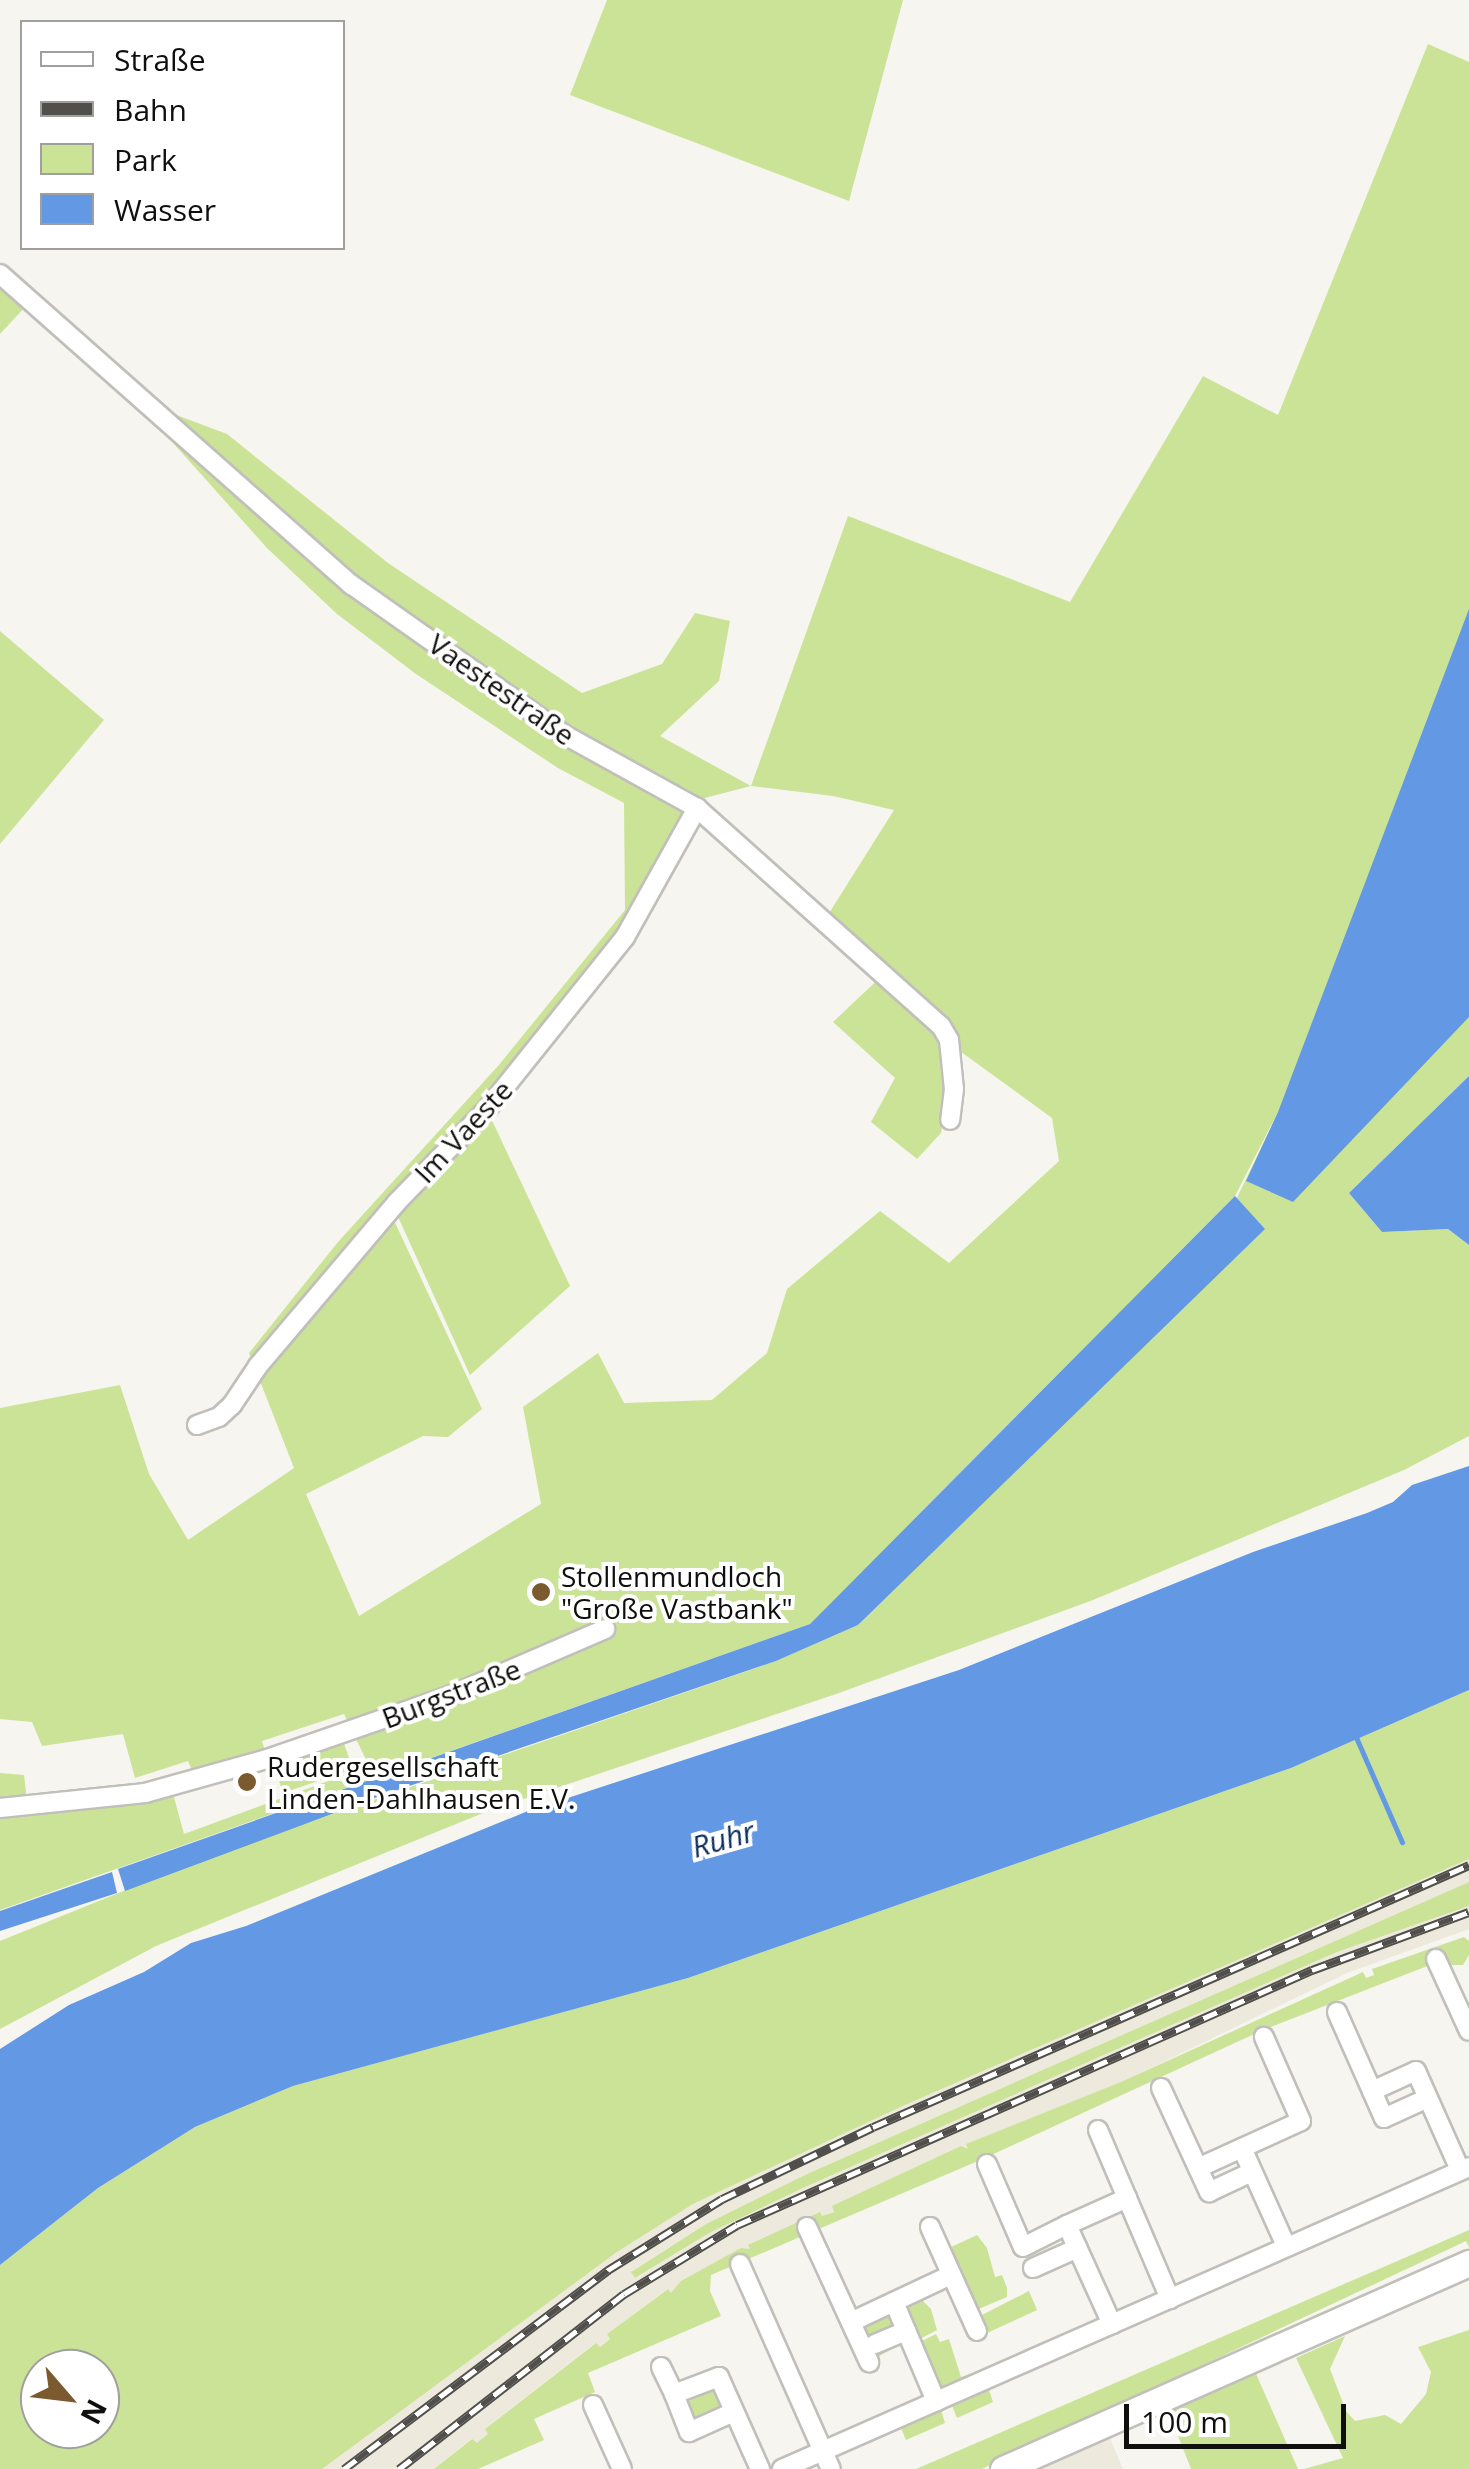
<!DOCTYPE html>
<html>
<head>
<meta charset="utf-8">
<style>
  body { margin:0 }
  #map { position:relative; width:1469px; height:2469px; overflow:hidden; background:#f7f5ef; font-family:"Open Sans",sans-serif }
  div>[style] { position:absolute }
  .built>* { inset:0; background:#ede9dc }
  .green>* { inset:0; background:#cbe397 }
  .water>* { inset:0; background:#6398e5 }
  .stream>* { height:5px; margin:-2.5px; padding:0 2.5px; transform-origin:2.5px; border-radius:2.5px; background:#6398e5 }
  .roads { filter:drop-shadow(2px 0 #c1bfba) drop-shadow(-2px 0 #c1bfba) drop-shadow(0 2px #c1bfba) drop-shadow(0 -2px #c1bfba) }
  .street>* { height:18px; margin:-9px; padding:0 9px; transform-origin:9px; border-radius:9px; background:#fff }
  .secondary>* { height:25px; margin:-12.5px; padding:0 12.5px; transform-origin:12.5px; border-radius:12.5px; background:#fff }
  .rail>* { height:9px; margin-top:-4.5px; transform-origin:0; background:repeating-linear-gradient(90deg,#fff 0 15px,#504f4c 0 30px); box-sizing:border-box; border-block:2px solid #504f4c }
  .dots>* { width:28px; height:28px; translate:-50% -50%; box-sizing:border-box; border:5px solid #fff; border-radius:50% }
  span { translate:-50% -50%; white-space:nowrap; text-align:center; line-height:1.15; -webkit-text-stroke:8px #fff; paint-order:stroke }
  .street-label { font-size:28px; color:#0f0f0d }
  .poi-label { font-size:28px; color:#0f0f0d }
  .left { translate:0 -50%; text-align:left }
  .water-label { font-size:30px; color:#0c2f5f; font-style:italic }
  .legend { position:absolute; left:20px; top:20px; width:325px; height:230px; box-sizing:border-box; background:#fff; border:2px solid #9f9f9e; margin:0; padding:12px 18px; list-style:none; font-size:30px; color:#0f0f0d }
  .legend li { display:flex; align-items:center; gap:20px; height:50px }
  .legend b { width:50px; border:2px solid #9f9f9e }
  .north { position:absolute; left:20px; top:2349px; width:100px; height:100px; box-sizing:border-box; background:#fff; border:2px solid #9f9f9e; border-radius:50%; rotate:118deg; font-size:28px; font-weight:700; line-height:40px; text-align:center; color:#0f0f0d }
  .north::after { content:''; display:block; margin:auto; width:35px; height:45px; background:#7b5a30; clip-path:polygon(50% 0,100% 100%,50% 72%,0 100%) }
  .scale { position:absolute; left:1124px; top:2404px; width:222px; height:45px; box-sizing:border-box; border:5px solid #0f0f0d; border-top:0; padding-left:12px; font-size:30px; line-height:35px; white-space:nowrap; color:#0f0f0d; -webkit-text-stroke:8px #fff; paint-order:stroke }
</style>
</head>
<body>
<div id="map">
  <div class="built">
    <i style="clip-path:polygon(1469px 1859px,1469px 1882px,807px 2174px,706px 2224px,632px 2271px,636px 2278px,711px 2232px,803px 2188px,1337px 1952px,1469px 1906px,1469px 1929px,1347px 1973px,1122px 2082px,967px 2144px,969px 2149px,833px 2206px,834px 2211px,822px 2217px,820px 2213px,671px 2293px,667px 2289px,607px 2334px,610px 2339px,599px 2347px,595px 2343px,486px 2428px,489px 2434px,476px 2444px,471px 2439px,434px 2469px,322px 2469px,617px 2252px,693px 2204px,905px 2105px)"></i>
    <i style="clip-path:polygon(1107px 2431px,1123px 2469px,1025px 2469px)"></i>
  </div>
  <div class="green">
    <i style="clip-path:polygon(607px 0,903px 0,849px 201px,570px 95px)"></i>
    <i style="clip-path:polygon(evenodd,1428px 44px,1469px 62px,1469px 1076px,1349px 1193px,1382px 1232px,1448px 1229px,1469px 1245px,1469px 1436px,1404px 1470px,1093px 1600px,839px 1693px,488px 1811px,156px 1946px,0 2029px,0 1941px,205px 1858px,776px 1661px,858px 1625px,1004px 1482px,1234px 1204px,1281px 1106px,1235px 1196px,810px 1624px,0 1910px,0 1773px,24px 1775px,27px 1801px,172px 1790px,184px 1834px,369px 1766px,344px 1714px,262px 1741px,265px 1751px,193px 1773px,188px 1761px,135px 1778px,123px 1734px,42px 1746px,32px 1722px,0 1719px,0 1408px,120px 1385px,149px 1474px,188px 1540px,294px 1468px,249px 1353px,338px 1242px,498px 1066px,625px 910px,624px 803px,558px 768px,416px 674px,337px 614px,267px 548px,166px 435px,171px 413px,227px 434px,388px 563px,582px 693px,662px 664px,695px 613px,730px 621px,719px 681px,660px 736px,751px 786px,848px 516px,1070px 602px,1203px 376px,1278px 415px,1428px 44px,751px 786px,833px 796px,894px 810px,826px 918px,887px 971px,833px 1022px,895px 1078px,871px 1122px,917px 1159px,941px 1133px,950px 1086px,938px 1042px,946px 1041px,1052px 1118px,1059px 1161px,949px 1263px,880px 1211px,787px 1289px,767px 1353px,712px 1400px,624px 1403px,598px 1353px,523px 1407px,541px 1504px,359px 1616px,306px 1494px,423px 1436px,448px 1437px,482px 1409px,391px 1214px,638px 914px,697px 800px,751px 786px)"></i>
    <i style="clip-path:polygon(0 282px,26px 306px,0 334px)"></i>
    <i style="clip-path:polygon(0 631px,104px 720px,0 844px)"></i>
    <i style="clip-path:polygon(488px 1112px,570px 1286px,470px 1375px,394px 1208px)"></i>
    <i style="clip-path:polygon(evenodd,1469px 1690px,1469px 1859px,905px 2105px,693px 2204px,617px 2252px,322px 2469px,0 2469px,0 2265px,98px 2188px,195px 2127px,293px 2086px,688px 1978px,1291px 1768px,1469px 1690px,40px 2369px,100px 2369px,100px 2429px,40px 2429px,40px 2369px)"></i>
    <i style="clip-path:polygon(342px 1738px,353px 1769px,283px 1793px,273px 1762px)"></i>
    <i style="clip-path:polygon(1469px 1882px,1469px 1906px,1337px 1952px,803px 2188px,711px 2232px,635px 2278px,631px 2272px,706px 2224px,807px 2174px)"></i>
    <i style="clip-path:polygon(1464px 1937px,1469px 1941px,1469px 1955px,1463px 1965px,1430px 1965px,1263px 2030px,985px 2158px,711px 2275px,710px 2291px,721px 2316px,588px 2373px,595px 2392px,534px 2419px,544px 2440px,478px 2469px,434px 2469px,472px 2439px,477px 2443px,488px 2434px,485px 2429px,596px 2343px,600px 2347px,610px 2339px,607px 2334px,668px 2289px,671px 2293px,681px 2281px,741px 2248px,750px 2249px,748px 2245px,820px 2212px,822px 2216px,834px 2212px,832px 2206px,961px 2146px,968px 2149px,966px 2144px,1121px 2082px,1363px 1972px,1366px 1978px,1374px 1975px,1372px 1969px)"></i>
    <i style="clip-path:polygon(1469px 2230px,1469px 2247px,1466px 2241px,982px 2469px,916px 2469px)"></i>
    <i style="clip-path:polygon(977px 2235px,987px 2248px,995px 2277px,1002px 2275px,1007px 2288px,1007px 2297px,974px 2311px,949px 2248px)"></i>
    <i style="clip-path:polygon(1029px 2291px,1037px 2310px,985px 2334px,978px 2317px)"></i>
    <i style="clip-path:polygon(917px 2295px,931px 2309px,937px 2330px,916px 2341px,912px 2337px,869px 2362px,859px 2328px)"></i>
    <i style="clip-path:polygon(1469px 2330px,1469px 2469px,1304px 2469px,1343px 2458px,1296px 2358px,1345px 2336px,1330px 2369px,1346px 2411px,1355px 2421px,1385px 2415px,1401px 2424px,1426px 2394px,1431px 2372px,1418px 2347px)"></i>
    <i style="clip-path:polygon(936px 2334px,940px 2342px,949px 2339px,961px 2377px,970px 2374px,972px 2380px,942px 2394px,920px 2342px)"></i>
    <i style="clip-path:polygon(1253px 2367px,1298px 2469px,1191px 2469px,1166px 2405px)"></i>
    <i style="clip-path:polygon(988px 2387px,993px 2402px,957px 2418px,951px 2403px)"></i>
    <i style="clip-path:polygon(717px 2388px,728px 2410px,691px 2426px,683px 2404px)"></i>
    <i style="clip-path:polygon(940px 2407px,945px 2423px,906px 2440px,900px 2426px)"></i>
  </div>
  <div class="water">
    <i style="clip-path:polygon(1469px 609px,1469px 1017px,1293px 1202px,1246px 1181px,1278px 1112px)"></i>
    <i style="clip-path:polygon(1469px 1076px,1469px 1245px,1448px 1229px,1382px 1232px,1349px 1193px)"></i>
    <i style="clip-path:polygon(1235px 1196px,1265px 1229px,858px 1625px,776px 1661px,380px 1796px,125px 1891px,118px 1869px,810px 1624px)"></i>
    <i style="clip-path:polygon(1469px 1466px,1469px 1690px,1291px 1768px,688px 1978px,293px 2086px,195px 2127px,98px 2188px,0 2265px,0 2049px,69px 2005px,144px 1972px,191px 1943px,246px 1926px,528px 1811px,959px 1670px,1253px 1552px,1367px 1513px,1393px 1502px,1412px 1485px)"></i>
    <i style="clip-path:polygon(112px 1872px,117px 1893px,0 1931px,0 1911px)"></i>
  </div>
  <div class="stream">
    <i style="left:1355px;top:1735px;width:117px;rotate:66.3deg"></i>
  </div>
  <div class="roads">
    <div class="street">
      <i style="left:0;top:274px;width:470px;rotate:41.5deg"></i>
      <i style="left:352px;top:585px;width:258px;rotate:35.2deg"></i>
      <i style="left:563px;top:734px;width:153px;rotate:28.9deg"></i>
      <i style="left:697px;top:808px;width:327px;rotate:41.8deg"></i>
      <i style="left:941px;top:1026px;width:16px;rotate:60deg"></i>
      <i style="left:949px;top:1040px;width:49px;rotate:84.2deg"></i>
      <i style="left:954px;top:1089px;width:31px;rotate:97deg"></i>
      <i style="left:197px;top:1425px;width:23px;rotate:-20deg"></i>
      <i style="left:219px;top:1417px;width:18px;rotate:-43deg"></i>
      <i style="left:232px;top:1405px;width:47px;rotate:-56.3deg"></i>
      <i style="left:258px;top:1366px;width:215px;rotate:-49.7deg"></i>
      <i style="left:397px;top:1202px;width:131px;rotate:-45.9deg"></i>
      <i style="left:488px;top:1108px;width:219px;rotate:-51.3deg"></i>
      <i style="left:625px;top:937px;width:148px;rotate:-60.8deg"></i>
      <i style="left:0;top:1808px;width:146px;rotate:-5.9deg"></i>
      <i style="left:145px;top:1793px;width:127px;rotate:-15.6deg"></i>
      <i style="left:267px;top:1759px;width:196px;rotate:-19.1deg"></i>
      <i style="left:452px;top:1695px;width:167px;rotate:-23.3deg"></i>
      <i style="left:1436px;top:1959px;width:79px;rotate:65.4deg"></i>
      <i style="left:1337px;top:2012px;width:116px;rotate:66.1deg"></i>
      <i style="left:1384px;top:2118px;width:48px;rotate:-24.4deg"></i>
      <i style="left:1161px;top:2088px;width:115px;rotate:65.2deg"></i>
      <i style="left:1209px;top:2192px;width:47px;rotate:-24.9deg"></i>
      <i style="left:1372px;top:2091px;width:48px;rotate:-24.4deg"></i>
      <i style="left:1416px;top:2071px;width:108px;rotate:66deg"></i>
      <i style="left:1098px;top:2130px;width:184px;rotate:66.9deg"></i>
      <i style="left:1242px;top:2148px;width:107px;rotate:65.8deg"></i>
      <i style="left:987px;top:2164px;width:90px;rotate:66.6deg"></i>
      <i style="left:1023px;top:2247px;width:49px;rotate:-26.6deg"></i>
      <i style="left:1067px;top:2225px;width:109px;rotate:65.6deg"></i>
      <i style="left:1198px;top:2168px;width:113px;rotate:-24.5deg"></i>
      <i style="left:1301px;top:2121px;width:92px;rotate:-113.8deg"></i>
      <i style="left:1067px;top:2225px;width:66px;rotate:-24.2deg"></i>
      <i style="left:807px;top:2227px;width:149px;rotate:65.3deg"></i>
      <i style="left:930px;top:2227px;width:114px;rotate:65.7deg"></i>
      <i style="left:740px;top:2264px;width:224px;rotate:66.1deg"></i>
      <i style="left:1033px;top:2268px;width:49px;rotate:-24deg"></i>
      <i style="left:894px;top:2302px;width:108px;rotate:67deg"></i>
      <i style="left:851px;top:2322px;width:110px;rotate:-25.2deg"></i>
      <i style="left:875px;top:2344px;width:34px;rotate:-23deg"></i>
      <i style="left:661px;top:2367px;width:30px;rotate:64deg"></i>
      <i style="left:674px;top:2394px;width:48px;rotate:-20.7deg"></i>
      <i style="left:719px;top:2377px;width:101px;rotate:66deg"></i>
      <i style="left:674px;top:2394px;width:41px;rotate:68.5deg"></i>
      <i style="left:689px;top:2432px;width:49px;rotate:-24deg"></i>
      <i style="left:593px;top:2405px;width:70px;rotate:65.6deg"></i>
      <i style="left:782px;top:2469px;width:750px;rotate:-23.73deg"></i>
    </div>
    <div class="secondary">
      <i style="left:1003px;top:2469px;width:510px;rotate:-23.85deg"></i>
    </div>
  </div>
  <div class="rail">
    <i style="left:344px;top:2469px;width:331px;rotate:-37deg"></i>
    <i style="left:608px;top:2270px;width:134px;rotate:-31.9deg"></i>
    <i style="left:722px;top:2199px;width:167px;rotate:-25.5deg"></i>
    <i style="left:873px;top:2127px;width:651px;rotate:-23.73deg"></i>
    <i style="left:399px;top:2469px;width:285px;rotate:-37.9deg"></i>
    <i style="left:624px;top:2294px;width:132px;rotate:-31.4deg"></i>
    <i style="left:737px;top:2225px;width:629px;rotate:-23.92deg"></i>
    <i style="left:1312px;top:1970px;width:167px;rotate:-20.3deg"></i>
  </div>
  <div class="dots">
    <i style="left:541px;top:1592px;background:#7b5a30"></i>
    <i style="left:247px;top:1782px;background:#7b5a30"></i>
  </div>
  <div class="street-label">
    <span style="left:502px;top:689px;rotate:35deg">Vaestestraße</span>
    <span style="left:463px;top:1131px;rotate:-47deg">Im Vaeste</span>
    <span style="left:451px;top:1693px;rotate:-21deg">Burgstraße</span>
  </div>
  <div class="poi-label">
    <span class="left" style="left:561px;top:1592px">Stollenmundloch<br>"Große Vastbank"</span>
    <span class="left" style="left:267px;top:1782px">Rudergesellschaft<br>Linden-Dahlhausen E.V.</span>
  </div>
  <div class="water-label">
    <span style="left:723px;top:1839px;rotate:-16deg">Ruhr</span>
  </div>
  <ul class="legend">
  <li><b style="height:12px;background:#fff"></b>Straße</li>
  <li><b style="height:12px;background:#504f4c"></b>Bahn</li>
  <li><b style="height:28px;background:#cbe397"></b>Park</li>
  <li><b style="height:28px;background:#6398e5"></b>Wasser</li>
  </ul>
  <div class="north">N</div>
  <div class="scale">100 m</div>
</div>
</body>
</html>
